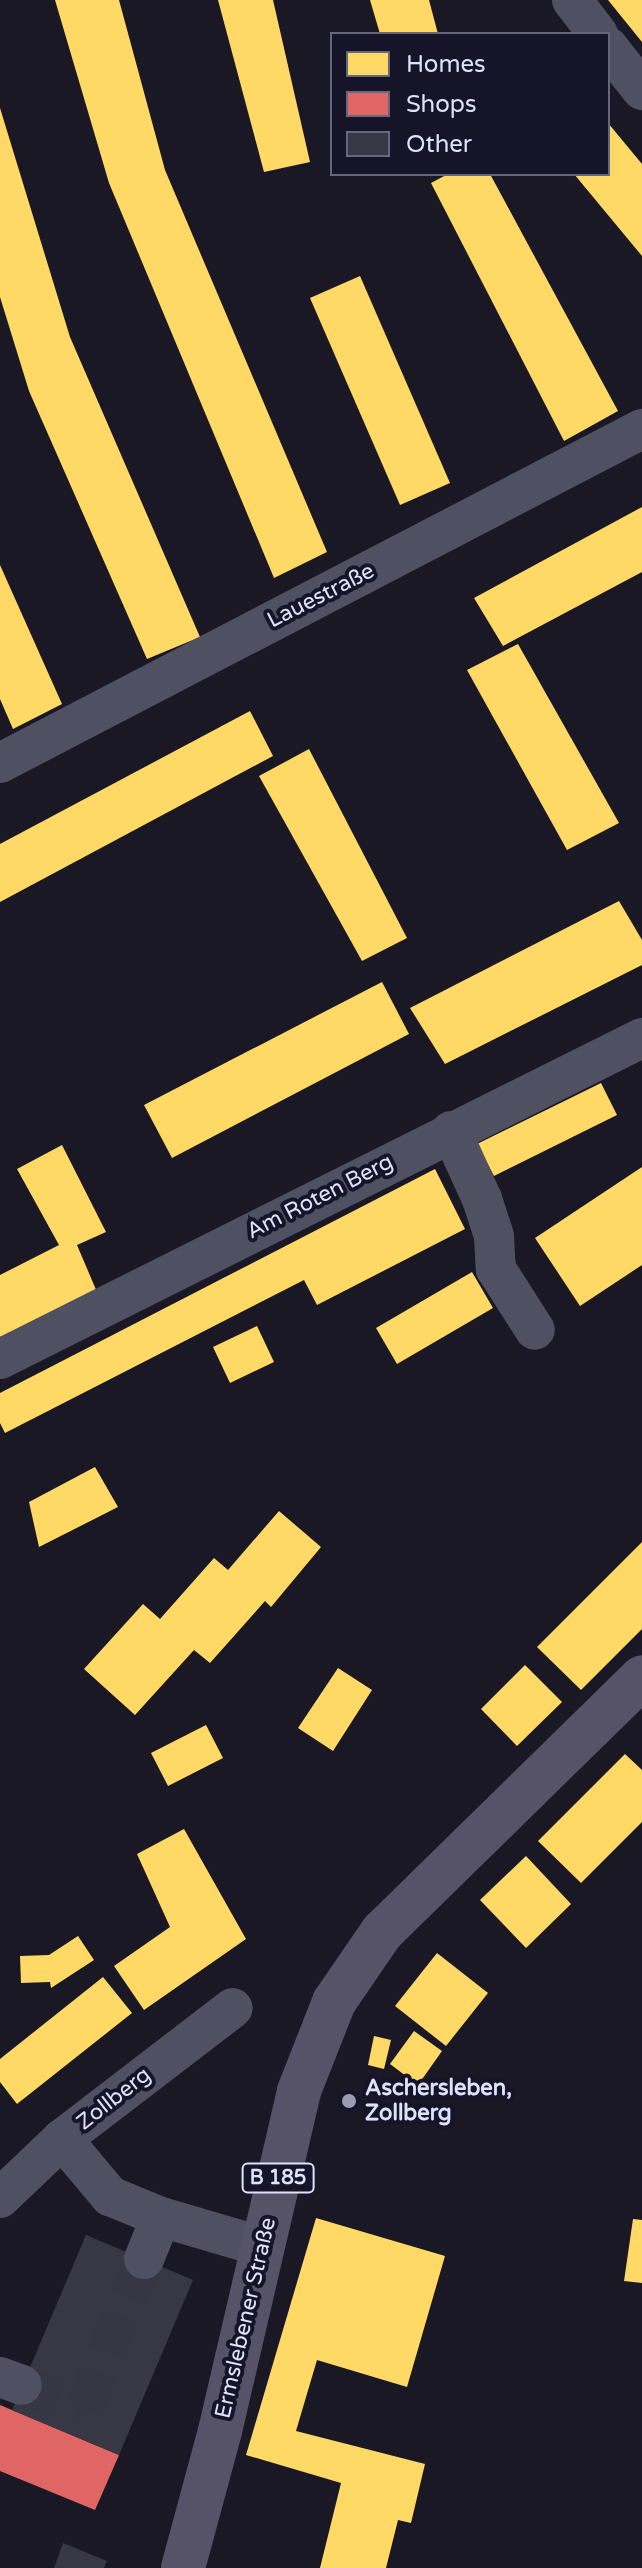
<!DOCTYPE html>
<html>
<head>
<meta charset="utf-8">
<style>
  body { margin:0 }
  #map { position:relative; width:642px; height:2568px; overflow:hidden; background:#191824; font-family:"Varela Round",sans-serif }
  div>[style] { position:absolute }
  .homes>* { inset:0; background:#ffd966 }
  .shops>* { inset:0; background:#e06666 }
  .building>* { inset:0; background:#383845 }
  .minor-tunnel>* { height:40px; margin-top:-20px; transform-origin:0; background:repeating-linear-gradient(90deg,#373644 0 40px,transparent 0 60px) }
  .minor>* { height:40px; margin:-20px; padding:0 20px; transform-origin:20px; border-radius:20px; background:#4f5163 }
  .major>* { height:44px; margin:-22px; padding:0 22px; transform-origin:22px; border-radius:22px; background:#565268 }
  .dots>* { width:22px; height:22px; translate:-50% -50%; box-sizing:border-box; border:4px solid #151428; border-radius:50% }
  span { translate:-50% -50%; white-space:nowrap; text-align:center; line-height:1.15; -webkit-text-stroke:8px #151428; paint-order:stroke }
  .shield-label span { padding:2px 6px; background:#151428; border:2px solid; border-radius:6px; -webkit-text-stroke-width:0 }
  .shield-label { font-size:20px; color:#e0e1fb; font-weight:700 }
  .street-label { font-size:22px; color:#e0e1fb }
  .poi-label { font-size:22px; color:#e0e1fb; font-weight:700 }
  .left { translate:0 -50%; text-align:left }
  .legend { position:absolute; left:330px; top:32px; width:280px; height:144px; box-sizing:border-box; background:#151428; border:2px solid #66667c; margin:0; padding:10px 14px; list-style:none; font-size:24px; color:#e0e1fb }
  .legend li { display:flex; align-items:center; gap:16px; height:40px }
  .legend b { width:40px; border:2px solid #66667c }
</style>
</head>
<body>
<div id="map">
  <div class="homes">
    <i style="clip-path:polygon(55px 0,119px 0,165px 170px,327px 552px,274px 578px,109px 183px)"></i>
    <i style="clip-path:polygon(218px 0,273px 0,310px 162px,264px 172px)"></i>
    <i style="clip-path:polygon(370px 0,429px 0,438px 34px,380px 34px)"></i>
    <i style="clip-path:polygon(608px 0,642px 0,642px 42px)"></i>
    <i style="clip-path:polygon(0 108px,70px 337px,200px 637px,147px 659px,29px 391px,0 297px)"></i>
    <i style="clip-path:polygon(608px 123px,642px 164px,642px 256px,574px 174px,608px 174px)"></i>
    <i style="clip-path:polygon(448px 174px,490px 174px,618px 411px,564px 441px,431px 183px)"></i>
    <i style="clip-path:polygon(360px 276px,450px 483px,400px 505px,310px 298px)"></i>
    <i style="clip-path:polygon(642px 507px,642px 572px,503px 646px,474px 598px)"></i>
    <i style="clip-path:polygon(0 565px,62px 704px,13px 729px,0 699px)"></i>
    <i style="clip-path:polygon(518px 644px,619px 823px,567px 850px,467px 670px)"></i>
    <i style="clip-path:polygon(250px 711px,273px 756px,0 902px,0 844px)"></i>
    <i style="clip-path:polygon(309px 749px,407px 938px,362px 961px,259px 776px)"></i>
    <i style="clip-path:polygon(619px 901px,642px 940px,642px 965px,445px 1064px,410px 1008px)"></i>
    <i style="clip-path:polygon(382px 982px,409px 1034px,172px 1158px,144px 1105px)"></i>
    <i style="clip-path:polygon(601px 1083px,617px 1115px,494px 1176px,477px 1144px)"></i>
    <i style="clip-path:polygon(62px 1145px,106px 1232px,77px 1245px,97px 1292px,0 1337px,0 1275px,59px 1245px,17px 1169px)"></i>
    <i style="clip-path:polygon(642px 1167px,642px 1265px,580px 1306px,535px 1238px)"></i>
    <i style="clip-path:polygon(435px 1169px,465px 1229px,317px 1305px,304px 1280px,5px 1433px,0 1423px,0 1393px)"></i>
    <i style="clip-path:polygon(472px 1272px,493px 1308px,397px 1364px,376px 1328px)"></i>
    <i style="clip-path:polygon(257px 1326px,274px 1362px,230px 1383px,213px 1347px)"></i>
    <i style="clip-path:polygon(95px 1467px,118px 1507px,39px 1547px,29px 1502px)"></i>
    <i style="clip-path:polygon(279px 1511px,321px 1547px,271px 1607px,265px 1601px,210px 1663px,194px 1650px,135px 1715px,84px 1669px,143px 1604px,160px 1619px,214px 1558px,228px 1570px)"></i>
    <i style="clip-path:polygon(642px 1542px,642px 1629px,581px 1690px,537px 1647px)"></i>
    <i style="clip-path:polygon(525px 1665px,562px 1702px,517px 1746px,481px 1709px)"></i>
    <i style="clip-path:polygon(338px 1668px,372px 1690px,333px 1751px,298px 1728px)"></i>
    <i style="clip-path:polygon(206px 1725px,223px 1758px,168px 1786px,151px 1753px)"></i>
    <i style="clip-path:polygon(625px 1754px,642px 1770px,642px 1822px,581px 1883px,538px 1841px)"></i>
    <i style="clip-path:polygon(184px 1829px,246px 1939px,144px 2010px,114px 1966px,170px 1927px,137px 1854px)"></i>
    <i style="clip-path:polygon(526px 1856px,571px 1904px,526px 1948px,480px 1900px)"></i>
    <i style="clip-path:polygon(78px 1936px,94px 1960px,51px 1988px,50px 1982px,21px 1983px,20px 1956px,49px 1955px)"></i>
    <i style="clip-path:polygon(437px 1953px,488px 1993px,446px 2046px,395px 2006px)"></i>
    <i style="clip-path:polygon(103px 1977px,132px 2013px,17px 2104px,0 2082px,0 2059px)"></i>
    <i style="clip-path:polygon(414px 2031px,442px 2051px,418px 2085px,390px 2064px)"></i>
    <i style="clip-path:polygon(374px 2036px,391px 2040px,384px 2069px,368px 2065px)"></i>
    <i style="clip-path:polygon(316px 2218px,445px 2256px,407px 2387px,317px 2360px,296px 2431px,425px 2464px,411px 2523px,398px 2520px,386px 2568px,320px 2568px,341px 2483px,246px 2455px)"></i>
    <i style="clip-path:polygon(633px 2219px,642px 2220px,642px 2283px,624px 2281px)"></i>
  </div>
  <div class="shops">
    <i style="clip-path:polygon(0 2405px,119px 2455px,95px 2510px,0 2471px)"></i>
  </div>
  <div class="building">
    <i style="clip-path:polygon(86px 2235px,193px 2280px,119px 2455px,12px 2410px)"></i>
    <i style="clip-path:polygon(63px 2543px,107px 2561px,104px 2568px,54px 2568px)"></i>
  </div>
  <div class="minor-tunnel">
    <i style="left:22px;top:2385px;width:66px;rotate:21.2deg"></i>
    <i style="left:84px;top:2409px;width:162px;rotate:-68.2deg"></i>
  </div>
  <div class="minor">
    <i style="left:572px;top:0;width:43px;rotate:52.6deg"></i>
    <i style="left:608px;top:47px;width:55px;rotate:51.7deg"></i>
    <i style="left:0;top:763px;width:724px;rotate:-27.49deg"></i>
    <i style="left:451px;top:1131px;width:75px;rotate:65.5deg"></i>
    <i style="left:482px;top:1199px;width:39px;rotate:72deg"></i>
    <i style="left:494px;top:1236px;width:33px;rotate:87deg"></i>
    <i style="left:496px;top:1269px;width:72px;rotate:57.4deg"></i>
    <i style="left:0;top:1359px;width:718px;rotate:-26.57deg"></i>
    <i style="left:62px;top:2139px;width:75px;rotate:49.9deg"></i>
    <i style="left:110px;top:2196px;width:55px;rotate:22.4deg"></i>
    <i style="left:161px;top:2217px;width:106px;rotate:16.4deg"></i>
    <i style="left:0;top:2198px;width:86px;rotate:-43.6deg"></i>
    <i style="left:62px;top:2139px;width:215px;rotate:-37.5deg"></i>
    <i style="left:144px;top:2259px;width:45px;rotate:-68deg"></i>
    <i style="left:0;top:2377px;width:23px;rotate:20deg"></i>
  </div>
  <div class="major">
    <i style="left:183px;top:2568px;width:142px;rotate:-74.9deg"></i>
    <i style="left:220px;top:2431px;width:349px;rotate:-76.9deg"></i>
    <i style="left:299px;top:2091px;width:96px;rotate:-68.5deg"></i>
    <i style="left:334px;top:2002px;width:85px;rotate:-55.6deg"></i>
    <i style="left:382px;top:1932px;width:364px;rotate:-44.4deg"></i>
  </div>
  <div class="dots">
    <i style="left:349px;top:2101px;background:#9a9bb0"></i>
  </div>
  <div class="shield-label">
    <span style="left:278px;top:2178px">B 185</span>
  </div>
  <div class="street-label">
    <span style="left:321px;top:596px;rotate:-27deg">Lauestraße</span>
    <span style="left:320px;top:1197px;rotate:-27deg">Am Roten Berg</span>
    <span style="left:114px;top:2099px;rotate:-38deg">Zollberg</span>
    <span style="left:246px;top:2318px;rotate:-77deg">Ermslebener Straße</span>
  </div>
  <div class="poi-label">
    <span class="left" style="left:365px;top:2101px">Aschersleben,<br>Zollberg</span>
  </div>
  <ul class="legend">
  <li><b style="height:22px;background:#ffd966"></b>Homes</li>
  <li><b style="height:22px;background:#e06666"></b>Shops</li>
  <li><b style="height:22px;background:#383845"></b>Other</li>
  </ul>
</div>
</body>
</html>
